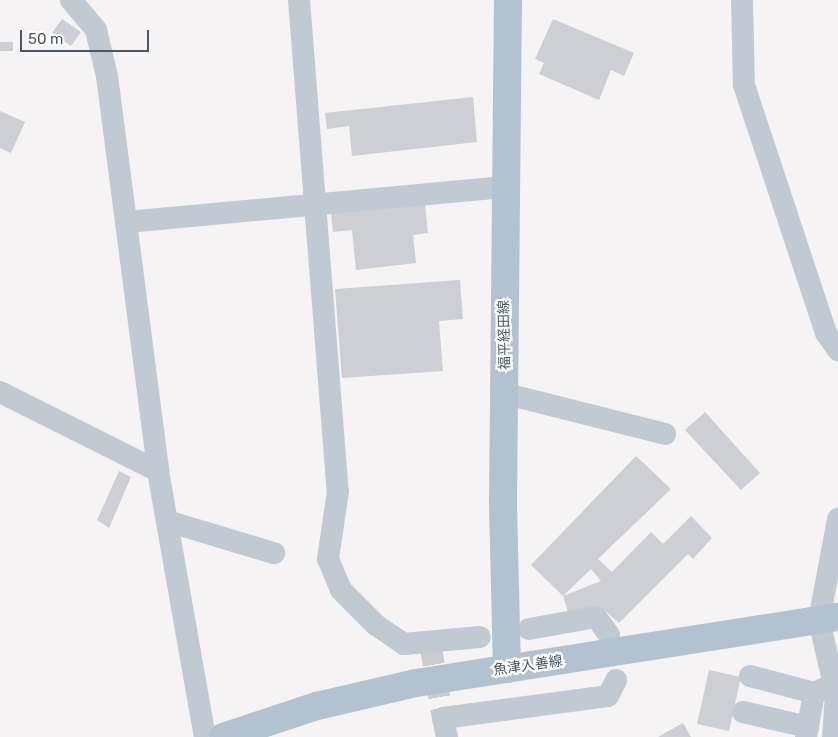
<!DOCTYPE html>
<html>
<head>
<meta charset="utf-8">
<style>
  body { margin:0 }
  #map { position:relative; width:838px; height:737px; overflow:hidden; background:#f5f3f3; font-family:Rubik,"Noto Sans JP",sans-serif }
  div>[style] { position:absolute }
  .building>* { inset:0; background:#cdcfd5 }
  .minor-tunnel>* { height:22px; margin-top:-11px; transform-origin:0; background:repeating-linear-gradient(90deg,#caccce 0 22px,transparent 0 33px) }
  .minor>* { height:22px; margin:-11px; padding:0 11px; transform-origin:11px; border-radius:11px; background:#c1cad2 }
  .major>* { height:28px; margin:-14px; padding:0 14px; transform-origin:14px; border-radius:14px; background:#b3c2d1 }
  span { translate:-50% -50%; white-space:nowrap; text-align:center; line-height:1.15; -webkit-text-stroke:4.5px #fff; paint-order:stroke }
  .street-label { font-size:14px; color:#4a5661 }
  .scale { position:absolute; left:20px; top:30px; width:129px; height:22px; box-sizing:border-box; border:2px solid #4a5661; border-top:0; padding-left:6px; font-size:15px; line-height:18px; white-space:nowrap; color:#4a5661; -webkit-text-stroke:4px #fff; paint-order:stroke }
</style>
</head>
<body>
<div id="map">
  <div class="building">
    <i style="clip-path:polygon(62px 19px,81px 32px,71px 46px,52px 33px)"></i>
    <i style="clip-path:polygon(553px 19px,634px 53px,624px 76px,611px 70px,599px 100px,539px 74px,544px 63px,535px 59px)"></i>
    <i style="clip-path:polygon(0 42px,13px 42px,13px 51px,0 51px)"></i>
    <i style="clip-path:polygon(473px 97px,477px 142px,352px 156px,349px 126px,327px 129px,325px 113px)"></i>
    <i style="clip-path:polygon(0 111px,25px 122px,11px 153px,0 148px)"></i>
    <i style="clip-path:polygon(425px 204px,428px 233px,413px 235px,416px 263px,356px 270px,352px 230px,333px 232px,331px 213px)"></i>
    <i style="clip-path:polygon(460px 280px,463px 319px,439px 321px,443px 371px,342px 378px,335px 289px)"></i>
    <i style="clip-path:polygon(705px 412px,760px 473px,741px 490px,685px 430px)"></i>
    <i style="clip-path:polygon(636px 456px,671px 489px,598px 559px,612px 572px,651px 532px,663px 544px,691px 516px,712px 538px,693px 559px,688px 554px,619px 623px,601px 607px,568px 612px,563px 596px,601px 581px,591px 569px,563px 596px,531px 565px)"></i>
    <i style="clip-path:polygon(119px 471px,131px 477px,109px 528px,97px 520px)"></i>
    <i style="clip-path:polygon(709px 670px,741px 677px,729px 731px,697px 724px)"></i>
    <i style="clip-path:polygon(683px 723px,691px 737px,658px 737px)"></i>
  </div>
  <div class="minor-tunnel">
    <i style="left:430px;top:643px;width:76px;rotate:80.2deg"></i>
  </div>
  <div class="minor">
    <i style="left:71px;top:0;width:39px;rotate:50deg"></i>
    <i style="left:96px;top:30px;width:47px;rotate:76.6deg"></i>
    <i style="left:107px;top:76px;width:398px;rotate:82.6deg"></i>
    <i style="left:158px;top:471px;width:270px;rotate:80deg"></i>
    <i style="left:299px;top:0;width:493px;rotate:85.5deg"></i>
    <i style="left:338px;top:491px;width:69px;rotate:98.4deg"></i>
    <i style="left:328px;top:559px;width:34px;rotate:67deg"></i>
    <i style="left:341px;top:590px;width:49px;rotate:45deg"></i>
    <i style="left:376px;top:625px;width:34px;rotate:34deg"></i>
    <i style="left:404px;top:644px;width:76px;rotate:-5.3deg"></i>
    <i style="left:742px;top:0;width:85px;rotate:88.7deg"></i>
    <i style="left:744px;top:85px;width:261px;rotate:71.7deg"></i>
    <i style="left:826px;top:333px;width:21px;rotate:55deg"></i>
    <i style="left:127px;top:222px;width:379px;rotate:-5.3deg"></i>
    <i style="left:0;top:392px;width:177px;rotate:26.6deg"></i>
    <i style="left:506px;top:394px;width:164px;rotate:14.1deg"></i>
    <i style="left:167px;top:521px;width:112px;rotate:16.7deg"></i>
    <i style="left:529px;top:629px;width:68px;rotate:-10.2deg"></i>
    <i style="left:596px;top:617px;width:22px;rotate:54deg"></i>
    <i style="left:750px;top:676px;width:66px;rotate:14.9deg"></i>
    <i style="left:743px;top:712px;width:67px;rotate:13deg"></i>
    <i style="left:447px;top:737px;width:19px;rotate:-102deg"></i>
    <i style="left:443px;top:718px;width:166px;rotate:-7.6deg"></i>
    <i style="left:608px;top:696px;width:18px;rotate:-63deg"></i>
    <i style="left:806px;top:737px;width:45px;rotate:-79.7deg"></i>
    <i style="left:814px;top:693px;width:22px;rotate:-24deg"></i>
    <i style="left:833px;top:737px;width:43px;rotate:-86deg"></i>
    <i style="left:836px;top:694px;width:76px;rotate:-102.9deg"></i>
    <i style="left:819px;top:620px;width:103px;rotate:-79.3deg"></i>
  </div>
  <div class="major">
    <i style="left:507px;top:669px;width:168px;rotate:-91.4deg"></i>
    <i style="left:503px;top:501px;width:501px;rotate:-89.43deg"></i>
    <i style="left:223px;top:737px;width:99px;rotate:-18.3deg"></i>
    <i style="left:317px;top:706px;width:102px;rotate:-13.1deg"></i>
    <i style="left:416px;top:683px;width:427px;rotate:-8.9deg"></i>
  </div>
  <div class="street-label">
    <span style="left:505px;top:335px;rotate:-91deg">福平経田線</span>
    <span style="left:528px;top:666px;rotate:-8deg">魚津入善線</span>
  </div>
  <div class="scale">50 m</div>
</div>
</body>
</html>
